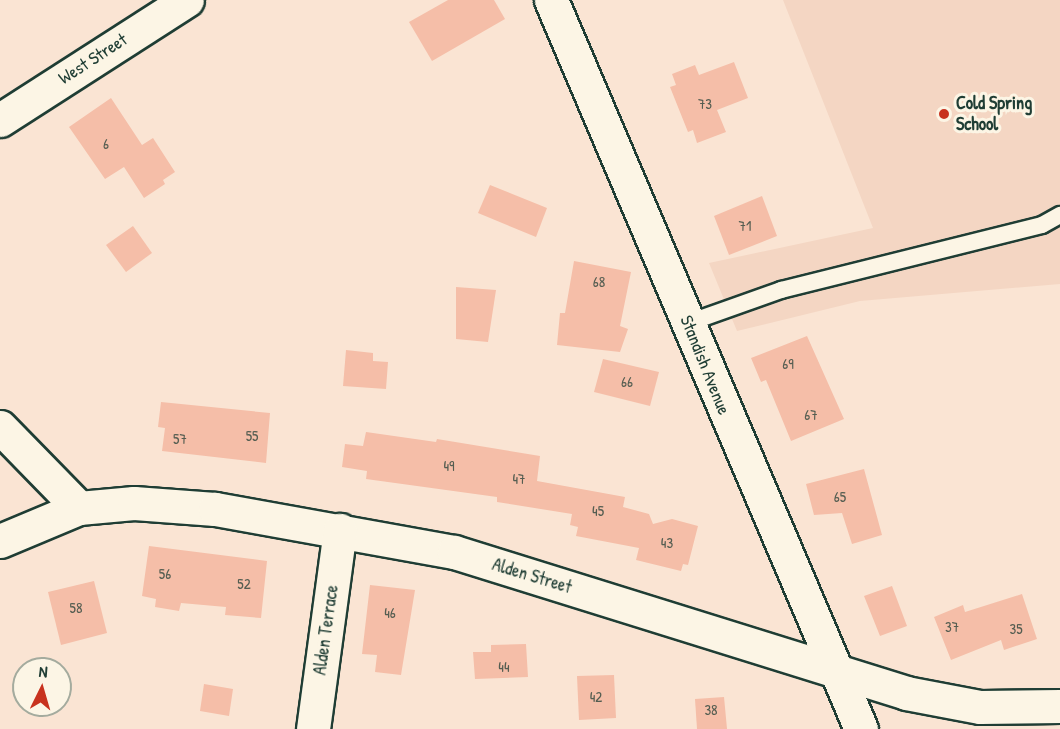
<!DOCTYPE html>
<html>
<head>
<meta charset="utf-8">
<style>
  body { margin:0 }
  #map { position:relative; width:1060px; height:729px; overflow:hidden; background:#fae4d3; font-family:"Patrick Hand",sans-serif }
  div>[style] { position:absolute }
  .built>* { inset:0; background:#f4d6c3 }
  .building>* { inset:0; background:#f5bea8 }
  .roads { filter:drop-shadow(2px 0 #1f3d34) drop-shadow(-2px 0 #1f3d34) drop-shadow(0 2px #1f3d34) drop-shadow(0 -2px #1f3d34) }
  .service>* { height:16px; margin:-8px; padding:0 8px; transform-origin:8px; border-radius:8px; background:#fcf5e5 }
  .minor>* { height:33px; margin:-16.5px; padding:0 16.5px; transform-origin:16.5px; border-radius:16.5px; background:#fcf5e5 }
  .tertiary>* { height:33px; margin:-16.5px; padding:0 16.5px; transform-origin:16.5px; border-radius:16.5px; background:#fcf5e5 }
  .dots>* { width:16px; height:16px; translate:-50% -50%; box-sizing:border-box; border:3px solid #fcf5e5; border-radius:50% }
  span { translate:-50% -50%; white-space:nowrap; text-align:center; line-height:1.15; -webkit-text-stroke:6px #fcf5e5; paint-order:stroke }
  .number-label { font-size:15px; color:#545d51 }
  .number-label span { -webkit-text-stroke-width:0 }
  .street-label { font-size:18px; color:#1f3d34 }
  .poi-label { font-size:18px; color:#1f3d34; font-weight:700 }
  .left { translate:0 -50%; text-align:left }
  .north { position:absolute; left:12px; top:657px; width:60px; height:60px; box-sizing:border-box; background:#fcf5e5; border:2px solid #a4ab9e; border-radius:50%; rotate:5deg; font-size:16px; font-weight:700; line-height:24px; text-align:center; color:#1f3d34 }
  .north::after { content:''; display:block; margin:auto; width:21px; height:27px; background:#c8321e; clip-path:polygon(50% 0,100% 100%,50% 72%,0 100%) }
</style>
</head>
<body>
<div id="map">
  <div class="built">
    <i style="clip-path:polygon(783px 0,1060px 0,1060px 284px,860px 301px,737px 331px,709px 263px,873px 228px)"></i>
  </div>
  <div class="building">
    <i style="clip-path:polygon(448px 0,494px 0,505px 19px,432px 61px,409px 22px)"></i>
    <i style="clip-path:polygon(734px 62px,748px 98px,717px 110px,726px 132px,697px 143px,693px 130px,688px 132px,670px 87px,676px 85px,672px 74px,695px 65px,699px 75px)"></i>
    <i style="clip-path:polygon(111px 98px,142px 145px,153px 138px,175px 172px,163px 180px,165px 184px,144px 198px,124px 167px,105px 179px,69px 127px)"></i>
    <i style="clip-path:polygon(490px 185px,547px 208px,536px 237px,478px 213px)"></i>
    <i style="clip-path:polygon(762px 196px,777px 236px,729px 255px,714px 216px)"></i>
    <i style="clip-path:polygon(133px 226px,152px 253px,126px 272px,106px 245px)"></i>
    <i style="clip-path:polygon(574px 261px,631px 272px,620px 326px,628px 329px,620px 352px,557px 345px,560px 313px,565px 313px)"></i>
    <i style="clip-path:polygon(456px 287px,496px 290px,488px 342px,456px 339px)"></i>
    <i style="clip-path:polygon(807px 336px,844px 419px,791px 441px,766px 380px,761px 382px,751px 358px)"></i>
    <i style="clip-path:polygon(346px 350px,373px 353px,373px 361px,388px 362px,386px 389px,343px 386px)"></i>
    <i style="clip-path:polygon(603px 359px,659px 372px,650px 406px,594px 392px)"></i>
    <i style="clip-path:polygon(161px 402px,270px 413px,266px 463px,162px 451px,165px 428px,158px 427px)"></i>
    <i style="clip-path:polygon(366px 432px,436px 442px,437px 439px,540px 456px,537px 481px,625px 497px,623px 507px,649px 514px,653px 524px,672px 519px,698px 526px,688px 565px,683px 564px,681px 571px,636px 560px,639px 548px,576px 536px,578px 527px,570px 525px,572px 514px,497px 502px,497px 497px,366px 479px,367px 471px,342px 467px,345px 444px,363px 446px)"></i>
    <i style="clip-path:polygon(864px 469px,882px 535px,852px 544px,842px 513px,814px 515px,806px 484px)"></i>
    <i style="clip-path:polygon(149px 546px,267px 561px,261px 618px,225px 615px,226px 607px,181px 603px,179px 611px,155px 607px,156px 599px,142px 596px)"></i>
    <i style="clip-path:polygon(94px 581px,107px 633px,61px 645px,48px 592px)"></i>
    <i style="clip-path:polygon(370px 585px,415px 590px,401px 675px,375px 672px,377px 655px,362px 654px)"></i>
    <i style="clip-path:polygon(892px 586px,907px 626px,880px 636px,864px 596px)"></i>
    <i style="clip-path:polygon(1022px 594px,1037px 639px,1004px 650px,1001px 640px,951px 660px,934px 617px,963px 605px,965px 612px)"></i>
    <i style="clip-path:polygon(526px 644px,528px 677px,475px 679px,473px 652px,491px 652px,491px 645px)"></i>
    <i style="clip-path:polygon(614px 675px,616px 718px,579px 720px,577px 676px)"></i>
    <i style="clip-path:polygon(204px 684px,233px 689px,229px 716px,200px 711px)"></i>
    <i style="clip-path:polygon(724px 697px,727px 729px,697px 729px,695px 699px)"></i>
  </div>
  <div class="roads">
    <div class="service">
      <i style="left:688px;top:323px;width:99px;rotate:-19.5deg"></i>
      <i style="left:781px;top:290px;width:269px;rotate:-14deg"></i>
      <i style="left:1042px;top:225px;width:21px;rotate:-29deg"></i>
    </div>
    <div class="minor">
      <i style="left:0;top:120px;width:222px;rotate:-32.7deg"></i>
      <i style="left:0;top:427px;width:113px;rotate:45.7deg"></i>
      <i style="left:0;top:541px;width:86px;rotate:-22.7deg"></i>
      <i style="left:79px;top:508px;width:55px;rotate:-5.2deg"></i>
      <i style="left:134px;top:503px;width:81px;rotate:4.2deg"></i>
      <i style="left:215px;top:509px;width:243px;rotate:10.2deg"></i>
      <i style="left:454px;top:552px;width:473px;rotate:17.3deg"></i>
      <i style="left:906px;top:693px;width:75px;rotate:10.7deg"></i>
      <i style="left:980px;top:707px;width:80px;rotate:-0.7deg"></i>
      <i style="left:313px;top:729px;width:201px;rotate:-82.3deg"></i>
    </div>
    <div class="tertiary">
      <i style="left:551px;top:0;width:792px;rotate:66.96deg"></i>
    </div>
  </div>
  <div class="dots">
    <i style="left:944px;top:114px;background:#c8321e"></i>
  </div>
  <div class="number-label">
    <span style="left:705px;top:104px">73</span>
    <span style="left:106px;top:144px">6</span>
    <span style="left:745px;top:226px">71</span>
    <span style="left:599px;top:282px">68</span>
    <span style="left:788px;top:364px">69</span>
    <span style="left:627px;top:382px">66</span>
    <span style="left:811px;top:415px">67</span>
    <span style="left:252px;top:436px">55</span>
    <span style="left:180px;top:439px">57</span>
    <span style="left:449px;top:466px">49</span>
    <span style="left:519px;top:479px">47</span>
    <span style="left:840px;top:497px">65</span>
    <span style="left:598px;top:511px">45</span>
    <span style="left:667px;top:543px">43</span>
    <span style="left:165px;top:574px">56</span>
    <span style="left:244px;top:584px">52</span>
    <span style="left:76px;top:608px">58</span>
    <span style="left:390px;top:613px">46</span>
    <span style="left:952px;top:627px">37</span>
    <span style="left:1016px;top:629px">35</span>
    <span style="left:504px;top:667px">44</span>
    <span style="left:596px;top:697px">42</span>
    <span style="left:711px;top:710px">38</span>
  </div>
  <div class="street-label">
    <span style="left:93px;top:59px;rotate:-33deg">West Street</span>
    <span style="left:705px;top:365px;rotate:68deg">Standish Avenue</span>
    <span style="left:532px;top:576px;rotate:17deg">Alden Street</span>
    <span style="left:326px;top:630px;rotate:-82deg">Alden Terrace</span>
  </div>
  <div class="poi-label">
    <span class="left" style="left:956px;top:114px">Cold Spring<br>School</span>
  </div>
  <div class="north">N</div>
</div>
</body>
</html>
